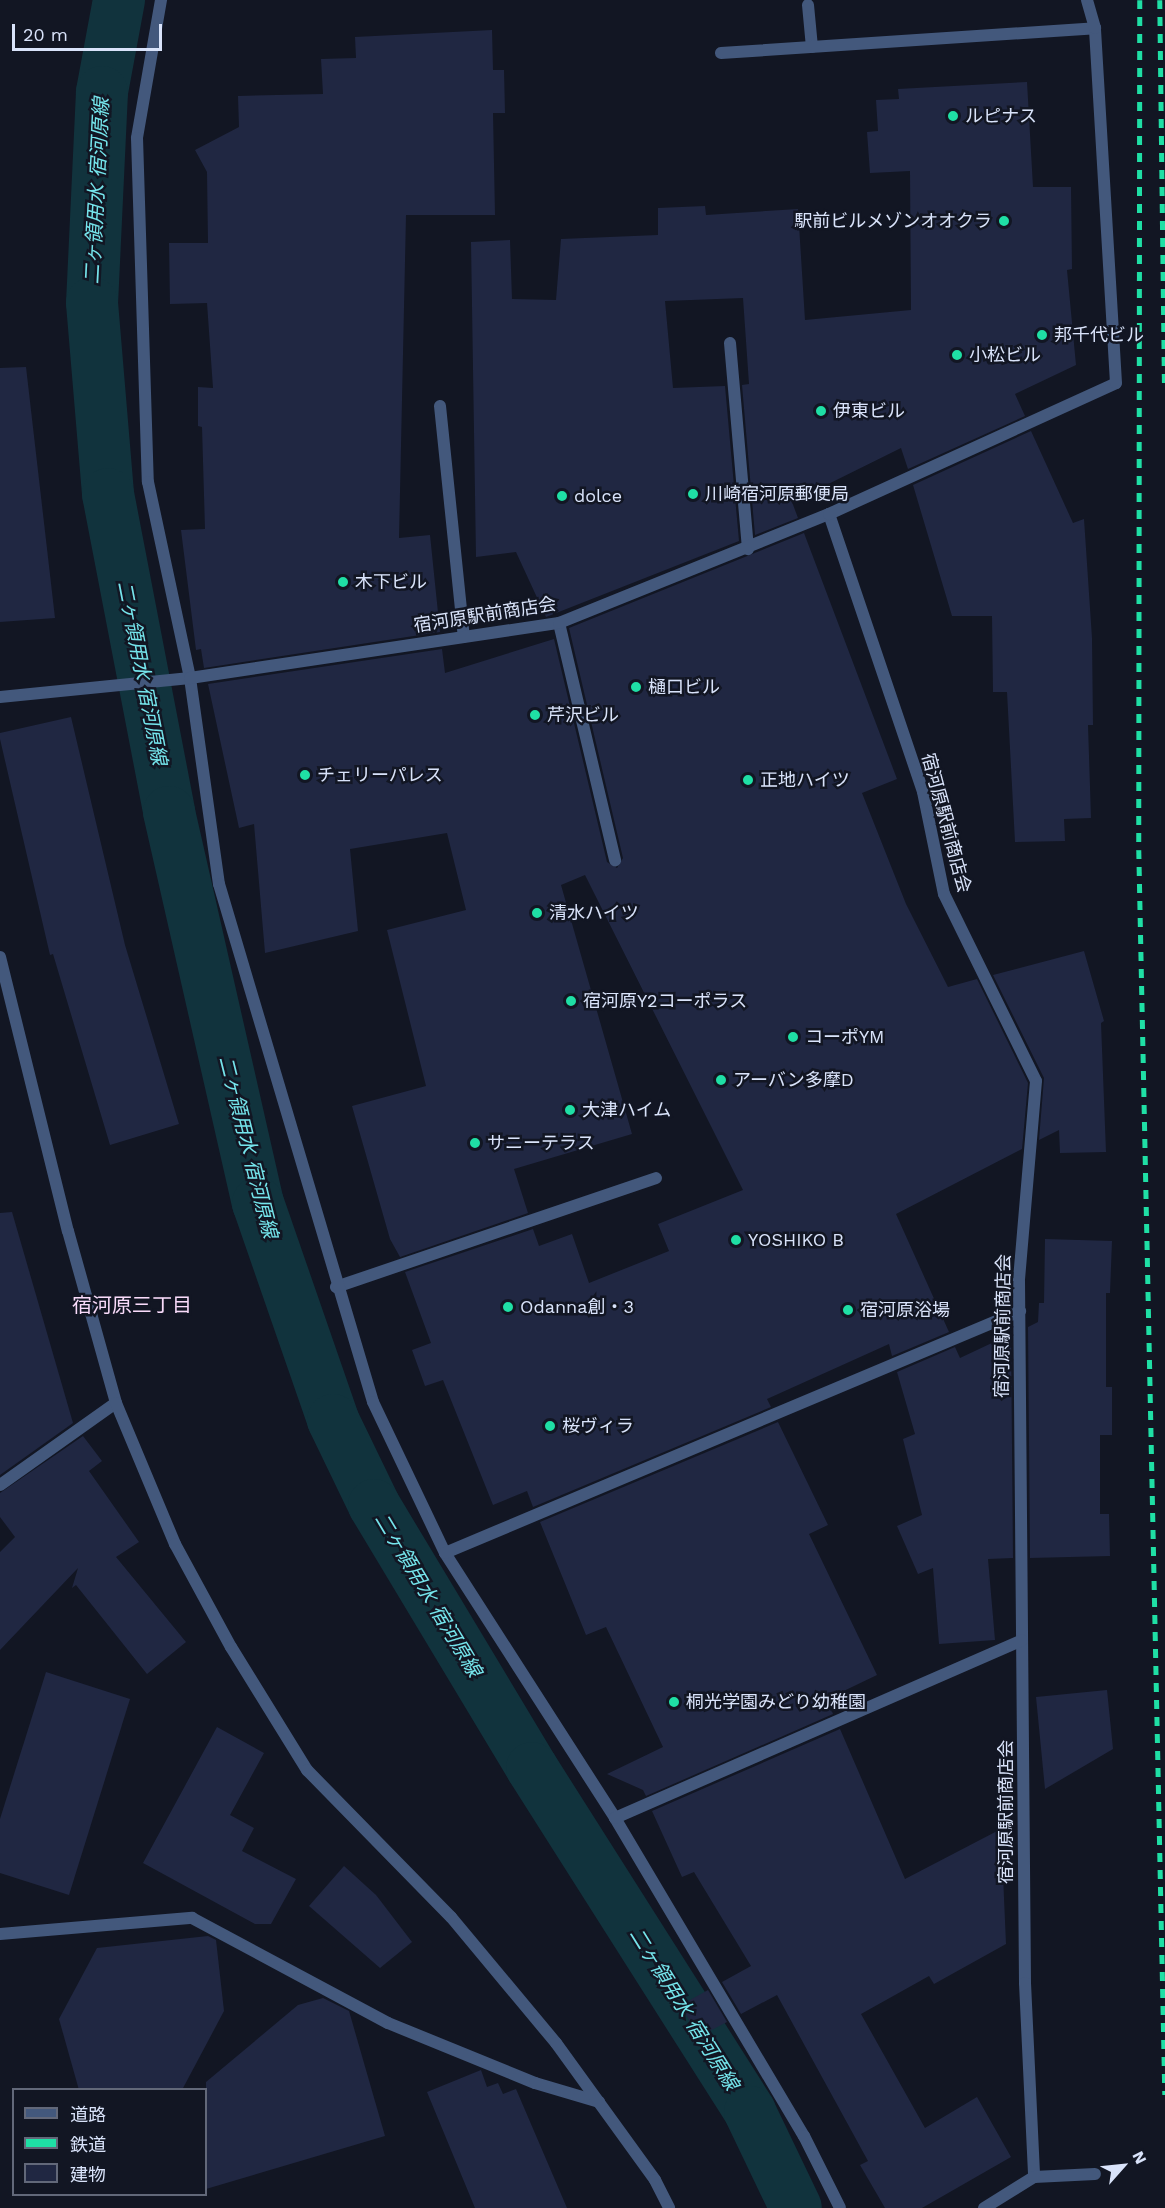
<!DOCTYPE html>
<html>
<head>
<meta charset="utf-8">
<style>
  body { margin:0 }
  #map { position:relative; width:1165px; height:2208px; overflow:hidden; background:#121623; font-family:"Work Sans","Noto Sans JP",sans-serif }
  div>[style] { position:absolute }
  .canal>* { height:52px; margin:-26px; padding:0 26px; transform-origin:26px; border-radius:26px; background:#11333d }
  .building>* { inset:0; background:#202742 }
  .service>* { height:12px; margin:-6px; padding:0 6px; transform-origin:6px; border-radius:6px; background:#43587c }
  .minor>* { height:12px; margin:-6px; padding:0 6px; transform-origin:6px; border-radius:6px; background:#43587c }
  .rail>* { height:4.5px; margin-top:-2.25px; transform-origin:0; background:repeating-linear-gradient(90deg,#1fdfa5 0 9px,transparent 0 17px) }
  .dots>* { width:16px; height:16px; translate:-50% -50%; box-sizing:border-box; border:3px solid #121623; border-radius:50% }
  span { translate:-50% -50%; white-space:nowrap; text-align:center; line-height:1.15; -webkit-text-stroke:5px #121623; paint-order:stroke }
  .poi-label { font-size:18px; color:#d9e3fa }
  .left { translate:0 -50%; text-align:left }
  .right { translate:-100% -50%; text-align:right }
  .street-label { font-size:18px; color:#d9e3fa }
  .water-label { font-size:20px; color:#75e5ec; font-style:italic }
  .neighbourhood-label { font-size:20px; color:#f9dbfa }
  .legend { position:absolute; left:12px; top:2088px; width:195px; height:108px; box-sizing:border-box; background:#121623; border:2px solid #626879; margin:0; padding:8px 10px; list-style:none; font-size:18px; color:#d9e3fa }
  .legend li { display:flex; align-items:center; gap:12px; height:30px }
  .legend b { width:30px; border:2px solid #626879 }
  .north { position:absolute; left:1093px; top:2136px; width:60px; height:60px; -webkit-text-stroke:4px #121623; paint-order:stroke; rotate:63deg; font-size:16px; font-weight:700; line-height:24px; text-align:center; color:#d9e3fa }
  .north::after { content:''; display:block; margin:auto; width:21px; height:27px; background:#d9e3fa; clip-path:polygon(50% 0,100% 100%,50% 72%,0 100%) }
  .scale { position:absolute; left:12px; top:24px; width:150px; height:27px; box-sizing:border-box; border:3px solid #d9e3fa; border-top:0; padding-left:8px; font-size:18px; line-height:21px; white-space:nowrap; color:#d9e3fa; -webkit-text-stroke:4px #121623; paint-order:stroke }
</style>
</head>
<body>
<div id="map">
  <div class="canal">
    <i style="left:119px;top:0;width:94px;rotate:100.5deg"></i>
    <i style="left:102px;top:92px;width:211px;rotate:92.7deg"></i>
    <i style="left:92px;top:303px;width:192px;rotate:85.2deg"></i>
    <i style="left:108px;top:494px;width:324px;rotate:79.1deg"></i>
    <i style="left:169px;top:812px;width:401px;rotate:77.2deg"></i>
    <i style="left:258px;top:1203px;width:230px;rotate:70.9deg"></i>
    <i style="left:333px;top:1420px;width:94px;rotate:64.2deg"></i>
    <i style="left:374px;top:1505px;width:307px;rotate:59deg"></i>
    <i style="left:532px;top:1768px;width:407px;rotate:57.6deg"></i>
    <i style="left:750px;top:2112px;width:106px;rotate:64.4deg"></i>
  </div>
  <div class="building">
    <i style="clip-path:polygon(492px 30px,493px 70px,504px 70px,505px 113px,493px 113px,495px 215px,406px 215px,399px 538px,430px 535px,440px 632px,204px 668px,201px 649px,196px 650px,181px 530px,205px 529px,202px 427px,198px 426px,198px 387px,213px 388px,207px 303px,170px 304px,169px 243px,208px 243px,207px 172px,195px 150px,239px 127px,238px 96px,323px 94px,321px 59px,356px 58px,355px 37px)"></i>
    <i style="clip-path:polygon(1027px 82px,1033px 187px,1071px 187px,1072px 269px,1067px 270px,1076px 365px,1015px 394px,1025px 416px,908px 469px,901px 448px,792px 502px,798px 518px,755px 535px,742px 385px,749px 384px,743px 298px,665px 301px,673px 388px,725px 386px,739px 541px,546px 617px,516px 552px,476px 557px,471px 242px,510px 240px,512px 299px,556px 300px,561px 239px,658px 235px,658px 208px,705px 206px,706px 215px,798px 209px,805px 320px,911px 310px,910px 171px,870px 173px,867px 132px,878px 131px,876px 100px,899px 99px,898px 89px)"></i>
    <i style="clip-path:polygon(26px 367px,55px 618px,0 622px,0 368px)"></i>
    <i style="clip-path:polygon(1031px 431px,1073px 523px,1084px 519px,1092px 638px,1093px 725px,1088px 725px,1091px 818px,1064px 819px,1065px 841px,1015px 842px,1007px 692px,993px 692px,992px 616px,952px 616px,913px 485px)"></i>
    <i style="clip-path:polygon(804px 533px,897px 779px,862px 793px,906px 904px,948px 987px,977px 979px,1028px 1083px,1022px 1149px,896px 1214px,949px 1332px,892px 1356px,889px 1344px,767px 1399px,771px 1407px,533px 1507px,527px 1491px,493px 1505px,443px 1380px,425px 1386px,412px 1350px,431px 1343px,405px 1272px,533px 1229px,539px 1246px,572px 1234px,589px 1283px,669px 1251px,658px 1224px,743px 1190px,585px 875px,561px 885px,632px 1134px,514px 1169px,528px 1213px,400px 1257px,390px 1239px,352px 1106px,426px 1086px,387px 930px,466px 910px,447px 833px,350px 849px,358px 931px,265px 953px,254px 824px,239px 828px,208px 684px,442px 649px,445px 673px,554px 639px,607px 862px,617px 868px,623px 858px,569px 628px)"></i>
    <i style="clip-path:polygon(71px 717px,125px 945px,179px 1124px,110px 1145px,53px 954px,50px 955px,0 739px,0 733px)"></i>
    <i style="clip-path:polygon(1084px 951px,1104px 1021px,1101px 1023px,1106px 1152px,1060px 1153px,1059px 1130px,1039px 1140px,1044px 1078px,993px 975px)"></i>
    <i style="clip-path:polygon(12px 1212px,73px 1423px,0 1475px,0 1213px)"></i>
    <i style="clip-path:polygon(1045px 1239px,1112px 1241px,1110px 1293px,1106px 1293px,1106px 1387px,1112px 1387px,1112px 1435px,1100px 1435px,1100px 1514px,1109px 1514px,1110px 1556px,1030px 1558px,1028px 1327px,1038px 1322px,1039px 1303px,1044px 1303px)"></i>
    <i style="clip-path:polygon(1011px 1334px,1013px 1558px,988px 1559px,995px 1640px,939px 1644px,933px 1568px,918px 1574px,897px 1526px,922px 1515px,903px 1439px,915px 1434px,897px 1372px,955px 1347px,960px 1358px)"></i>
    <i style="clip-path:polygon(778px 1422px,828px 1525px,809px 1534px,877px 1675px,827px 1699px,833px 1714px,646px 1796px,643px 1790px,607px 1774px,663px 1747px,606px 1627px,586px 1635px,540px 1522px)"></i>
    <i style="clip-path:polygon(83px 1436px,102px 1461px,89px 1471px,139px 1542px,116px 1557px,186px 1642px,147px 1674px,76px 1585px,72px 1588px,78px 1568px,0 1650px,0 1552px,15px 1537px,0 1517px,0 1493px)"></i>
    <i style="clip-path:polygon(46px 1672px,130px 1699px,69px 1895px,0 1873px,0 1819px)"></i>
    <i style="clip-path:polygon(1107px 1690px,1113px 1749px,1045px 1789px,1036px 1697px)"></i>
    <i style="clip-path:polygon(217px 1727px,264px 1753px,230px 1815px,254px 1828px,242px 1851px,296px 1879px,271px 1924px,255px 1924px,143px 1863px)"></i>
    <i style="clip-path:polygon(840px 1729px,905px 1879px,1001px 1829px,1006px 1944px,934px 1984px,929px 1976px,861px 2014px,925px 2128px,977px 2097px,1011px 2157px,922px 2208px,885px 2208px,860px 2165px,868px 2161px,777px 1995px,741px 2014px,722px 1982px,751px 1966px,694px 1872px,682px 1877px,652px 1811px)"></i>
    <i style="clip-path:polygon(344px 1866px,376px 1895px,412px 1942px,380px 1968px,309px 1906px)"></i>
    <i style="clip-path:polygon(208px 1936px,216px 1940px,224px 2011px,182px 2090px,79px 2090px,59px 2019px,97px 1948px)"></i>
    <i style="clip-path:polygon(708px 1990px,727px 2022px,698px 2037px,681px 2005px)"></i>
    <i style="clip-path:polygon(323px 1998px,349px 2011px,385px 2136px,206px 2189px,206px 2082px,298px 2005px)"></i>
    <i style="clip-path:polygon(481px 2070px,487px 2087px,498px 2083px,503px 2094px,516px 2089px,567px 2208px,475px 2208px,427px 2092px)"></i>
  </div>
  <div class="service">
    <i style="left:161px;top:0;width:140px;rotate:99.9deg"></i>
    <i style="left:137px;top:138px;width:344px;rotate:88.2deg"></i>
    <i style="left:148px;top:482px;width:200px;rotate:77.9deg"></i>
    <i style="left:808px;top:5px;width:42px;rotate:84.6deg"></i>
    <i style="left:721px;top:53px;width:375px;rotate:-3.8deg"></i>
    <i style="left:730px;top:343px;width:207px;rotate:85deg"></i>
    <i style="left:440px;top:406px;width:232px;rotate:84.1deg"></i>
    <i style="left:559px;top:623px;width:244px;rotate:76.7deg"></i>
    <i style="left:336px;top:1287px;width:338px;rotate:-18.8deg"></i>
    <i style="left:0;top:1485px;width:142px;rotate:-35.3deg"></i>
    <i style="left:0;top:1934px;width:193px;rotate:-4.8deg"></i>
    <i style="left:192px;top:1918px;width:222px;rotate:28.2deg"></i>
    <i style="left:388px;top:2023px;width:159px;rotate:22.2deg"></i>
    <i style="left:535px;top:2083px;width:67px;rotate:16.5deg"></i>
  </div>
  <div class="minor">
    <i style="left:829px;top:514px;width:293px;rotate:71.3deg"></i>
    <i style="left:923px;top:792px;width:104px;rotate:78.4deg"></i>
    <i style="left:944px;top:894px;width:208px;rotate:63.8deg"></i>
    <i style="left:1036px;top:1081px;width:201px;rotate:94.9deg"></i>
    <i style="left:1019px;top:1281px;width:702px;rotate:89.51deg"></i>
    <i style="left:1025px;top:1983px;width:194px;rotate:87.3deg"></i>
    <i style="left:190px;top:678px;width:208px;rotate:82deg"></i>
    <i style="left:219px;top:884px;width:540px;rotate:73.44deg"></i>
    <i style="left:373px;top:1402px;width:167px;rotate:64.5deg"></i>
    <i style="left:445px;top:1553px;width:315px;rotate:57.3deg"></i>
    <i style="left:615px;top:1818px;width:370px;rotate:59.3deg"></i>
    <i style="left:804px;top:2136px;width:80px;rotate:63.4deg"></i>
    <i style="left:0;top:697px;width:191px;rotate:-5.7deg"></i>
    <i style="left:190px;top:678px;width:373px;rotate:-8.5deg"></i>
    <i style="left:559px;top:623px;width:291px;rotate:-22deg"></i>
    <i style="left:829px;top:514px;width:315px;rotate:-24.5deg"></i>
    <i style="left:1116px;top:383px;width:356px;rotate:-93.4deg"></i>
    <i style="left:1095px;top:28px;width:29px;rotate:-106deg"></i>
    <i style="left:0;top:957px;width:282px;rotate:76.1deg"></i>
    <i style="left:68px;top:1231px;width:179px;rotate:74.4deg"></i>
    <i style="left:116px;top:1403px;width:153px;rotate:67.3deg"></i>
    <i style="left:175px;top:1544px;width:117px;rotate:61.5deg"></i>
    <i style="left:231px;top:1647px;width:145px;rotate:58.3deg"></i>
    <i style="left:307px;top:1770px;width:206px;rotate:45.6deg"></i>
    <i style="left:451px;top:1917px;width:164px;rotate:50.2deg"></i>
    <i style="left:556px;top:2043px;width:169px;rotate:54.1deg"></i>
    <i style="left:655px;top:2180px;width:31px;rotate:63deg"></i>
    <i style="left:445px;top:1553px;width:624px;rotate:-22.82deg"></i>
    <i style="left:615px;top:1818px;width:444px;rotate:-23.6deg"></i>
    <i style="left:984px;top:2208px;width:59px;rotate:-31.8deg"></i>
    <i style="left:1034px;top:2177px;width:61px;rotate:-2.8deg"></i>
  </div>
  <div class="rail">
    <i style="left:1140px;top:0;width:850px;rotate:90.07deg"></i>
    <i style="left:1139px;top:850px;width:1245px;rotate:88.8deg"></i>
    <i style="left:1160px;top:0;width:387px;rotate:89.3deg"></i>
  </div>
  <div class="dots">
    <i style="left:953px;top:116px;background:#1fdfa5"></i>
    <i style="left:1004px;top:221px;background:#1fdfa5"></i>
    <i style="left:1042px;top:335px;background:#1fdfa5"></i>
    <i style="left:957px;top:355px;background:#1fdfa5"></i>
    <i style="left:821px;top:411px;background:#1fdfa5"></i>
    <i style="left:693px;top:494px;background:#1fdfa5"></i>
    <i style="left:562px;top:496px;background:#1fdfa5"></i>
    <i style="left:343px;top:582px;background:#1fdfa5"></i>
    <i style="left:636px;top:687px;background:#1fdfa5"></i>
    <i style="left:535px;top:715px;background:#1fdfa5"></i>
    <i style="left:305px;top:775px;background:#1fdfa5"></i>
    <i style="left:748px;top:780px;background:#1fdfa5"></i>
    <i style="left:537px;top:913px;background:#1fdfa5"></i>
    <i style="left:571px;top:1001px;background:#1fdfa5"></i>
    <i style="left:793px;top:1037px;background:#1fdfa5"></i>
    <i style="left:721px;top:1080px;background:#1fdfa5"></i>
    <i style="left:570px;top:1110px;background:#1fdfa5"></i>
    <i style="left:475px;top:1143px;background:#1fdfa5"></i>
    <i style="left:736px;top:1240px;background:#1fdfa5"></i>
    <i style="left:508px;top:1307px;background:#1fdfa5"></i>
    <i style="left:848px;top:1310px;background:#1fdfa5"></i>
    <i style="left:550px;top:1426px;background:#1fdfa5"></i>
    <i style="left:674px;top:1702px;background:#1fdfa5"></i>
  </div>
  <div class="poi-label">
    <span class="left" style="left:965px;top:116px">ルピナス</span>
    <span class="right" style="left:992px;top:221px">駅前ビルメゾンオオクラ</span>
    <span class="left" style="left:1054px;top:335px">邦千代ビル</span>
    <span class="left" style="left:969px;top:355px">小松ビル</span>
    <span class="left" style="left:833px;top:411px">伊東ビル</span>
    <span class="left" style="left:705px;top:494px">川崎宿河原郵便局</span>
    <span class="left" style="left:574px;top:496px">dolce</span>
    <span class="left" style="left:355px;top:582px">木下ビル</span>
    <span class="left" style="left:648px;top:687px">樋口ビル</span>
    <span class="left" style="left:547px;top:715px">芹沢ビル</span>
    <span class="left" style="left:317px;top:775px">チェリーパレス</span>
    <span class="left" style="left:760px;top:780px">正地ハイツ</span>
    <span class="left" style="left:549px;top:913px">清水ハイツ</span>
    <span class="left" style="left:583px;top:1001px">宿河原Y2コーポラス</span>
    <span class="left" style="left:805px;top:1037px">コーポYM</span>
    <span class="left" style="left:733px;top:1080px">アーバン多摩D</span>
    <span class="left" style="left:582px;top:1110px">大津ハイム</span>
    <span class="left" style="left:487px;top:1143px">サニーテラス</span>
    <span class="left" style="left:748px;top:1240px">YOSHIKO B</span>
    <span class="left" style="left:520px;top:1307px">Odanna創・3</span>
    <span class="left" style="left:860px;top:1310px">宿河原浴場</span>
    <span class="left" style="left:562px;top:1426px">桜ヴィラ</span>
    <span class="left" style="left:686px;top:1702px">桐光学園みどり幼稚園</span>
  </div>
  <div class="street-label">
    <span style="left:485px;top:615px;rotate:-9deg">宿河原駅前商店会</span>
    <span style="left:946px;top:823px;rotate:75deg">宿河原駅前商店会</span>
    <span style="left:1003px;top:1326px;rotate:-89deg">宿河原駅前商店会</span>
    <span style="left:1006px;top:1812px;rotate:-90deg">宿河原駅前商店会</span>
  </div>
  <div class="water-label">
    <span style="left:97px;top:191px;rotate:-87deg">二ヶ領用水 宿河原線</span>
    <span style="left:142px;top:673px;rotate:79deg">二ヶ領用水 宿河原線</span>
    <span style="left:248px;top:1147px;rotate:76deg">二ヶ領用水 宿河原線</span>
    <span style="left:428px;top:1595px;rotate:59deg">二ヶ領用水 宿河原線</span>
    <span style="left:684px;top:2009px;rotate:58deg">二ヶ領用水 宿河原線</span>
  </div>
  <div class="neighbourhood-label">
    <span style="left:132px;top:1305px">宿河原三丁目</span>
  </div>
  <ul class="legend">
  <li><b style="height:8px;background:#43587c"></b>道路</li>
  <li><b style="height:8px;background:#1fdfa5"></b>鉄道</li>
  <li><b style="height:16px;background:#202742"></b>建物</li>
  </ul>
  <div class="north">N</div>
  <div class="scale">20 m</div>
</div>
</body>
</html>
